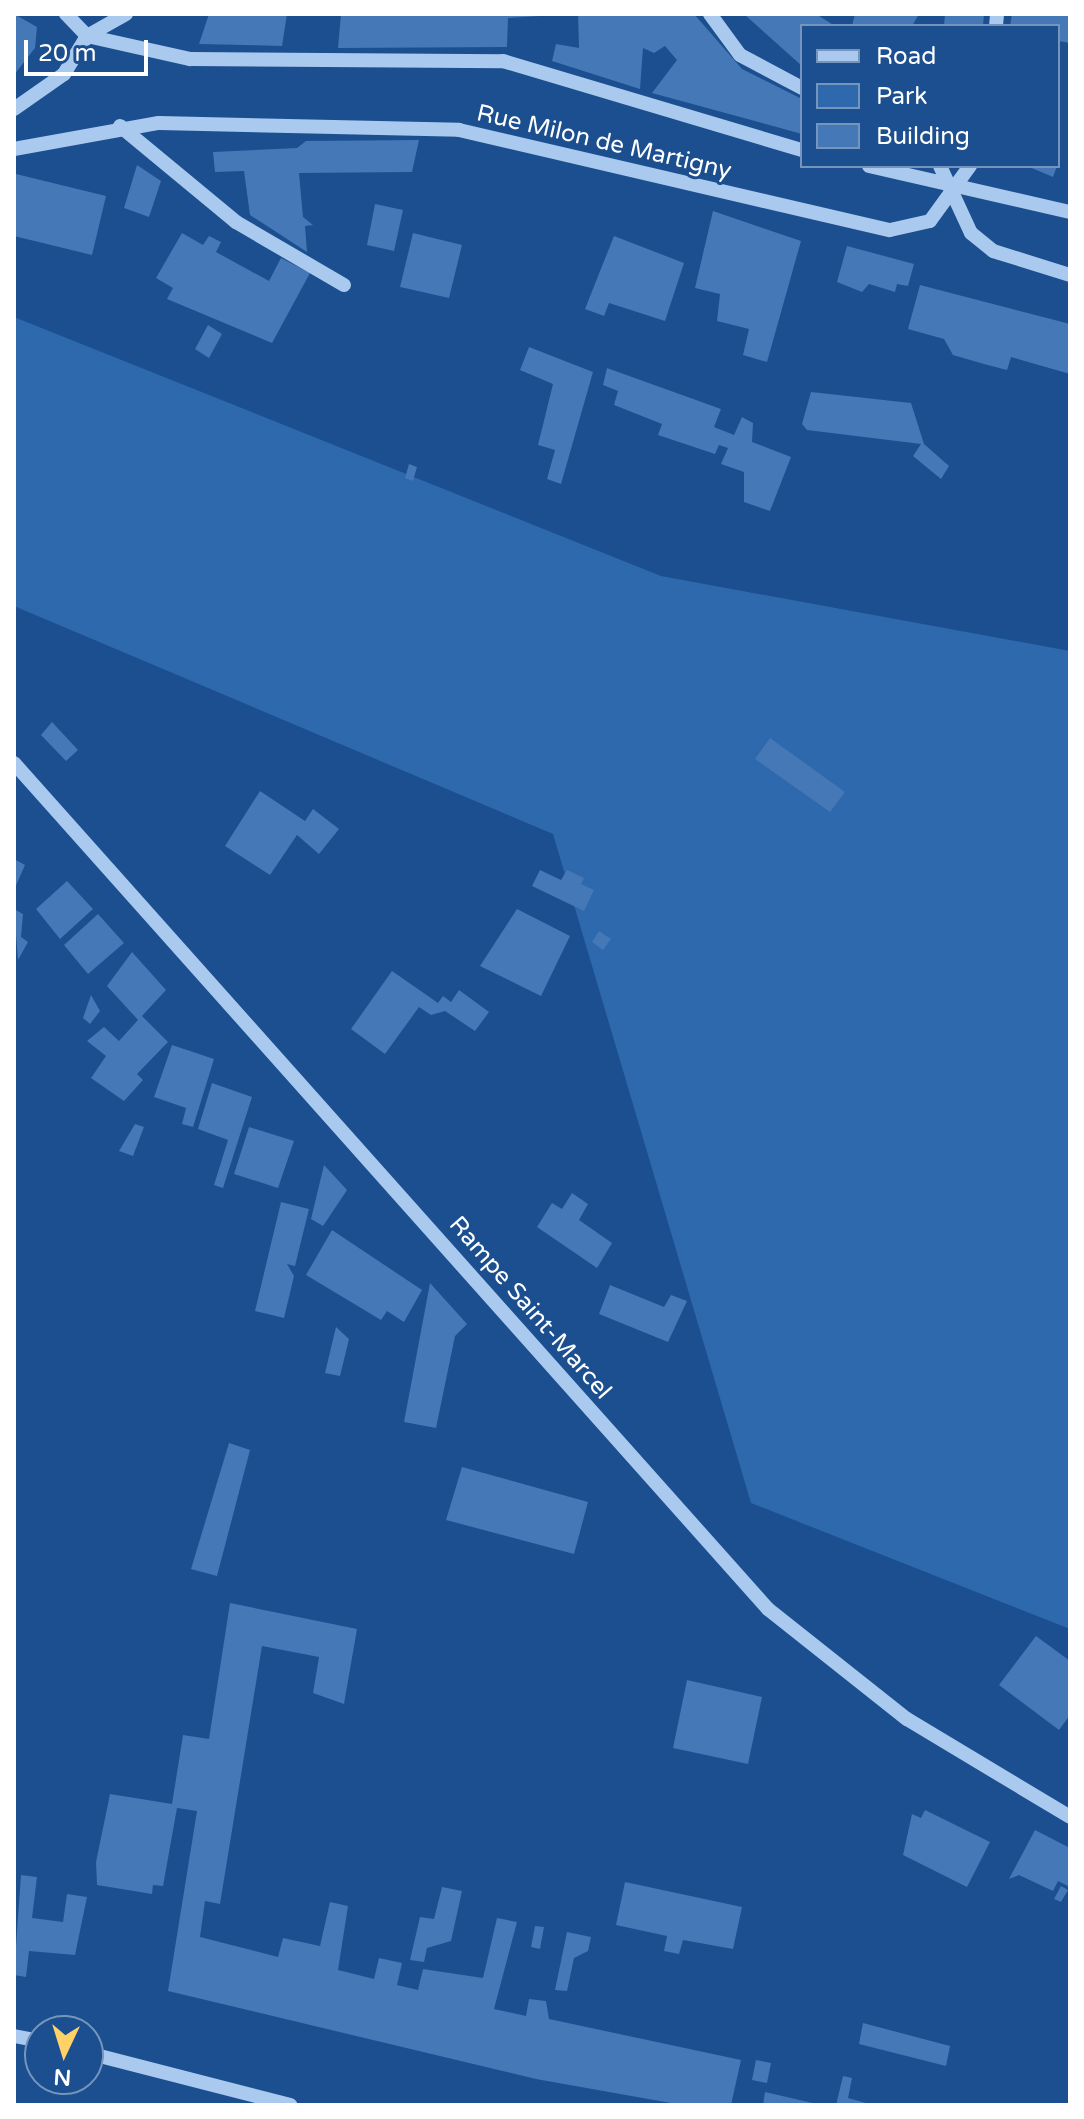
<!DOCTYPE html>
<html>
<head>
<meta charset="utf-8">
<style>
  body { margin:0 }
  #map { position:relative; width:1084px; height:2119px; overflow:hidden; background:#1b4f8f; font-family:"Varela Round",sans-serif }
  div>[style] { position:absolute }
  .green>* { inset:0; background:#2e69ad }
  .building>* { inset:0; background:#4478b7 }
  .minor>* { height:14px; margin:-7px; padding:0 7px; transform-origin:7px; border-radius:7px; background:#a9c9ee }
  span { translate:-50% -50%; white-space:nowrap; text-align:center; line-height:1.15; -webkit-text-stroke:6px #1b4f8f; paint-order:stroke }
  .street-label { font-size:24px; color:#fff }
  .frame { position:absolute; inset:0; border:16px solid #fff; pointer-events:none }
  .legend { position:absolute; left:800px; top:24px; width:260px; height:144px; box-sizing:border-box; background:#1b4f8f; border:2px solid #7695bc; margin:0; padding:10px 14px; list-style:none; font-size:24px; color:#fff }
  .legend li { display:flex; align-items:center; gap:16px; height:40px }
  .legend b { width:40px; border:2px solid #7695bc }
  .north { position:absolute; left:24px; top:2015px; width:80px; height:80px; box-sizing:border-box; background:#1b4f8f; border:2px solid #7695bc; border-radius:50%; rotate:184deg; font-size:22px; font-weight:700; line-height:32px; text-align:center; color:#fff }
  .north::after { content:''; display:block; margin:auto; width:28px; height:36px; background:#ffd166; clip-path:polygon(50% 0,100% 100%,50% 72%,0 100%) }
  .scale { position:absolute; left:24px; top:40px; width:124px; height:36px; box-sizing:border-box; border:4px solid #fff; border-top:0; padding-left:10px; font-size:24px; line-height:28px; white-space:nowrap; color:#fff; -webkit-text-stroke:6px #1b4f8f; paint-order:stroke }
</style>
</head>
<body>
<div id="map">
  <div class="green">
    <i style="clip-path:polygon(14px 317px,661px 576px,1070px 651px,1070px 1629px,751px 1503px,553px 834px,14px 606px)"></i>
  </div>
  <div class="building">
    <i style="clip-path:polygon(14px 14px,37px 27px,35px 48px,14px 75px)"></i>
    <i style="clip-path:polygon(209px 14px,287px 14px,282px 46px,199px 44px)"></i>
    <i style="clip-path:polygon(341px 14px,540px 14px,540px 16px,508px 18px,507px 47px,338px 48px)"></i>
    <i style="clip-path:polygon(578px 14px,694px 14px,742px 69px,802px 99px,802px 134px,652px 93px,677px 60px,665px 46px,654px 53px,643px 48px,640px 89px,552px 61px,556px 44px,579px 48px)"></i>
    <i style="clip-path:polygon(744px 14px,816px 14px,835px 26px,802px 26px,802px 66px)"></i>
    <i style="clip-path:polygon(855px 14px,919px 14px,912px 26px,852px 26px)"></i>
    <i style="clip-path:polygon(945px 14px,984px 14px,983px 26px,944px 26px)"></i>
    <i style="clip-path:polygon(1012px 14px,1070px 14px,1070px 43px,1058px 41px,1058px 26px,1010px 26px)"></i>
    <i style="clip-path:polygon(419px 140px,412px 172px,299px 173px,303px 217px,313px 225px,305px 226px,307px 252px,250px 215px,244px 171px,215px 172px,213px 152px,297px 148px,306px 141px)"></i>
    <i style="clip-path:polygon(137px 165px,161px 181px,149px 217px,124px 208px)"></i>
    <i style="clip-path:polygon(1027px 166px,1057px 166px,1053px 177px)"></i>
    <i style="clip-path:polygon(16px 174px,106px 196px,92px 255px,14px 236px)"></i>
    <i style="clip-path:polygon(375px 204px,403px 210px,394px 251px,367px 245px)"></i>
    <i style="clip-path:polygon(713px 211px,801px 241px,767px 362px,743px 355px,749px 329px,717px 321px,720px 294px,695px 288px)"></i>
    <i style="clip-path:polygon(182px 233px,203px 245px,209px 236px,221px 242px,216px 252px,269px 281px,281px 258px,310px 273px,272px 343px,167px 299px,173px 288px,156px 278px)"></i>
    <i style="clip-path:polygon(413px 233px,462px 245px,449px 298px,400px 287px)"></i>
    <i style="clip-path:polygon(614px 236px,684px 263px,665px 321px,609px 303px,604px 316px,585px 309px)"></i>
    <i style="clip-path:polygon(847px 246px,914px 264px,908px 286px,897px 284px,895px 292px,869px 284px,862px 292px,837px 282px)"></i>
    <i style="clip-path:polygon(920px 285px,1070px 324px,1070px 374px,1011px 357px,1007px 370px,984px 364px,953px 355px,944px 339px,908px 329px)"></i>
    <i style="clip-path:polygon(208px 325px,222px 334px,209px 358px,195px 349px)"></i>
    <i style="clip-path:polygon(529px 347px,593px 372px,561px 484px,547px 479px,555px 450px,538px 445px,553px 384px,520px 370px)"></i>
    <i style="clip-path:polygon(607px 368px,721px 409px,714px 427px,734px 435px,742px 417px,753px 423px,752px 442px,791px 457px,770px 511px,744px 502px,744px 472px,721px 464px,728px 448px,719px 445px,715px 454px,658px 435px,662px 424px,614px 405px,618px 391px,603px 385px)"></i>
    <i style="clip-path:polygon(811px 392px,911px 403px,924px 444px,949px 466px,941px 479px,913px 456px,921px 444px,807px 430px,802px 424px)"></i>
    <i style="clip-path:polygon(409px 464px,417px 467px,413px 481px,405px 478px)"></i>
    <i style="clip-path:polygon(52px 722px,78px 750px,66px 761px,41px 735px)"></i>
    <i style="clip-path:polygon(770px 738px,845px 792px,830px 812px,755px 759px)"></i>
    <i style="clip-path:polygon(260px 791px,305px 821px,313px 809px,339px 829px,319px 854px,297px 835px,270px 875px,225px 846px)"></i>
    <i style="clip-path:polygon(14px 859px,25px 865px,14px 890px)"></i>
    <i style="clip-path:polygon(540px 870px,561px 880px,567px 870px,584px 878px,581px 884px,594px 890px,584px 911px,532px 886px)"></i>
    <i style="clip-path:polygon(67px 881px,93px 909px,60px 939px,36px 909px)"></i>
    <i style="clip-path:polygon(14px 909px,23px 914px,21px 937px,28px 942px,18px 960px)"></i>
    <i style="clip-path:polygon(517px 909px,570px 936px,541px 996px,480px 966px)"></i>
    <i style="clip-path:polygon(98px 914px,124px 943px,88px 974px,64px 945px)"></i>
    <i style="clip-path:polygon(599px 931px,611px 939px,603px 950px,592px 942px)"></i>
    <i style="clip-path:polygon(132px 952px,166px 990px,142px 1016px,168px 1042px,137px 1074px,143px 1080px,124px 1101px,91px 1078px,106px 1056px,87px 1041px,104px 1027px,119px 1041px,138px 1020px,107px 986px)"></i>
    <i style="clip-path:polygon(392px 971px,438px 1003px,443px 996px,451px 1002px,459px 990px,489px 1012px,475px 1031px,445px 1011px,431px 1015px,419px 1007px,385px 1054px,351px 1029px)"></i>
    <i style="clip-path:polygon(91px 995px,100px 1011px,90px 1024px,83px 1018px)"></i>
    <i style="clip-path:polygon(172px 1045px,214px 1059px,193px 1127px,182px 1124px,186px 1108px,154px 1097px)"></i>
    <i style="clip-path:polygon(212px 1083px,252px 1097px,223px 1188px,214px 1185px,228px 1140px,198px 1129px)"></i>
    <i style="clip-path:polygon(135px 1124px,144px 1127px,133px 1156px,119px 1151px)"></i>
    <i style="clip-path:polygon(249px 1127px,294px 1141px,278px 1188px,234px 1174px)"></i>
    <i style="clip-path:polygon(324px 1165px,347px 1190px,323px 1226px,311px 1219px)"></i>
    <i style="clip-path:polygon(572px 1193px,588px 1204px,579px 1220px,612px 1243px,597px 1268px,537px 1227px,552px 1203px,562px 1209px)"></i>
    <i style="clip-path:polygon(281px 1202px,309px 1209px,295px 1266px,287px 1264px,294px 1276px,284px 1318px,255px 1311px)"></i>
    <i style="clip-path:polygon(332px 1230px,422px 1290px,404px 1322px,387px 1311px,381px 1320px,306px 1275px)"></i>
    <i style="clip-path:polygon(430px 1283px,467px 1324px,455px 1336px,436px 1428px,404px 1422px)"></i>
    <i style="clip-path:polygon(610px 1285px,664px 1307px,671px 1295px,687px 1301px,668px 1342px,599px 1314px)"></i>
    <i style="clip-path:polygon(336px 1327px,349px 1339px,340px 1376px,325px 1373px)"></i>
    <i style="clip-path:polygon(229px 1443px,250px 1450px,217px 1576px,191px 1569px)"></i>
    <i style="clip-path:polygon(462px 1467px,588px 1502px,574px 1554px,446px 1520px)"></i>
    <i style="clip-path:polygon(230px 1603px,357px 1629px,344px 1704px,313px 1693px,319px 1657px,262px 1646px,220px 1904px,205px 1901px,200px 1937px,278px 1957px,283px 1938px,320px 1946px,330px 1902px,348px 1906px,338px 1970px,374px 1979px,379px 1958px,402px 1963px,397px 1985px,418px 1990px,423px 1969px,483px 1978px,497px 1918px,517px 1922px,494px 2009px,526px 2016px,529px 1999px,546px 2001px,549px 2019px,741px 2060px,731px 2105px,682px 2105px,536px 2079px,168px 1991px,197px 1811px,177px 1808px,163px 1886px,153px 1885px,152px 1894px,97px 1885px,96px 1862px,110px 1794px,172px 1804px,183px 1735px,209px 1739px)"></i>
    <i style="clip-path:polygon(1036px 1636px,1070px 1661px,1070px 1715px,1059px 1730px,999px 1685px)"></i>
    <i style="clip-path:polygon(687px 1680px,762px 1697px,748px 1764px,673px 1748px)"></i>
    <i style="clip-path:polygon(925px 1810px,990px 1842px,967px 1887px,903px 1855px,912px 1814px,921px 1818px)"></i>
    <i style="clip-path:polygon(1035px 1830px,1070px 1848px,1070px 1887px,1058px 1881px,1053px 1891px,1019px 1875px,1009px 1879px)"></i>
    <i style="clip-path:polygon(21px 1875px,37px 1877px,32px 1918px,63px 1922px,67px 1894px,87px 1897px,75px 1955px,29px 1951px,26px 1977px,14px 1975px)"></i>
    <i style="clip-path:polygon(625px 1882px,742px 1907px,733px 1949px,683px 1940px,679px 1954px,664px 1951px,667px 1936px,616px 1925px)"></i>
    <i style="clip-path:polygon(1061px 1886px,1068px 1890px,1061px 1902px,1054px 1899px)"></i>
    <i style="clip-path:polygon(442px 1887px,462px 1891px,451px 1941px,427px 1948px,424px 1962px,410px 1960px,420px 1917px,434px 1919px)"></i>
    <i style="clip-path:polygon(535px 1926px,544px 1927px,540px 1949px,531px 1947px)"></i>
    <i style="clip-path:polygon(567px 1932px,591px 1937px,588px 1951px,574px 1958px,567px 1991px,555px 1990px)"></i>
    <i style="clip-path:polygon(863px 2023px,950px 2046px,946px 2066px,859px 2044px)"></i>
    <i style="clip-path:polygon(756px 2060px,771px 2063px,767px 2083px,752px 2080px)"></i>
    <i style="clip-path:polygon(843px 2076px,852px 2078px,848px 2098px,873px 2105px,836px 2105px)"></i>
    <i style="clip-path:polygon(765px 2092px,817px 2104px,816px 2105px,763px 2105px)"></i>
  </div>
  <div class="minor">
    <i style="left:66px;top:14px;width:30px;rotate:46deg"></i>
    <i style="left:87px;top:36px;width:106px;rotate:12.6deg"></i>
    <i style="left:190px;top:59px;width:313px;rotate:0.4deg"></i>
    <i style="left:503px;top:61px;width:312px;rotate:16.6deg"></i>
    <i style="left:710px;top:14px;width:51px;rotate:53.8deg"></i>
    <i style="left:740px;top:55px;width:70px;rotate:28deg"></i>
    <i style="left:996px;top:26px;width:12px;rotate:-85deg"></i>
    <i style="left:14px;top:109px;width:61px;rotate:-35deg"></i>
    <i style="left:64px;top:74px;width:44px;rotate:-58.8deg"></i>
    <i style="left:87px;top:36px;width:45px;rotate:-29.4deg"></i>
    <i style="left:120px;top:126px;width:151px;rotate:39.6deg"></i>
    <i style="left:236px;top:222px;width:125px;rotate:30.3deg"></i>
    <i style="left:14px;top:149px;width:147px;rotate:-10.2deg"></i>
    <i style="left:159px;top:123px;width:300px;rotate:1.3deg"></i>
    <i style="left:459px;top:130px;width:442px;rotate:13.1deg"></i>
    <i style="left:890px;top:230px;width:41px;rotate:-12.7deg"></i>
    <i style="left:930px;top:221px;width:68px;rotate:-54deg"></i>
    <i style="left:869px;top:166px;width:206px;rotate:12.9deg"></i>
    <i style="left:940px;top:166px;width:74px;rotate:65.2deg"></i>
    <i style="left:971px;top:233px;width:28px;rotate:39deg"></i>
    <i style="left:993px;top:251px;width:81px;rotate:17.3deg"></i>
    <i style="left:14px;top:763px;width:1133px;rotate:48.29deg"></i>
    <i style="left:768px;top:1609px;width:177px;rotate:38.4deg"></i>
    <i style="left:907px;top:1719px;width:190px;rotate:31deg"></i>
    <i style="left:14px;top:2036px;width:26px;rotate:11deg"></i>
    <i style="left:88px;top:2053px;width:209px;rotate:14.4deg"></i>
  </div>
  <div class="street-label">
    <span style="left:604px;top:142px;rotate:13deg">Rue Milon de Martigny</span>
    <span style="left:530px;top:1308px;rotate:49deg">Rampe Saint-Marcel</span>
  </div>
  <div class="frame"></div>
  <ul class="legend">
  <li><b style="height:10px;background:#a9c9ee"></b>Road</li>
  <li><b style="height:22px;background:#2e69ad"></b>Park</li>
  <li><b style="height:22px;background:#4478b7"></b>Building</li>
  </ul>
  <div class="north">N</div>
  <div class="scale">20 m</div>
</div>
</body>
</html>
